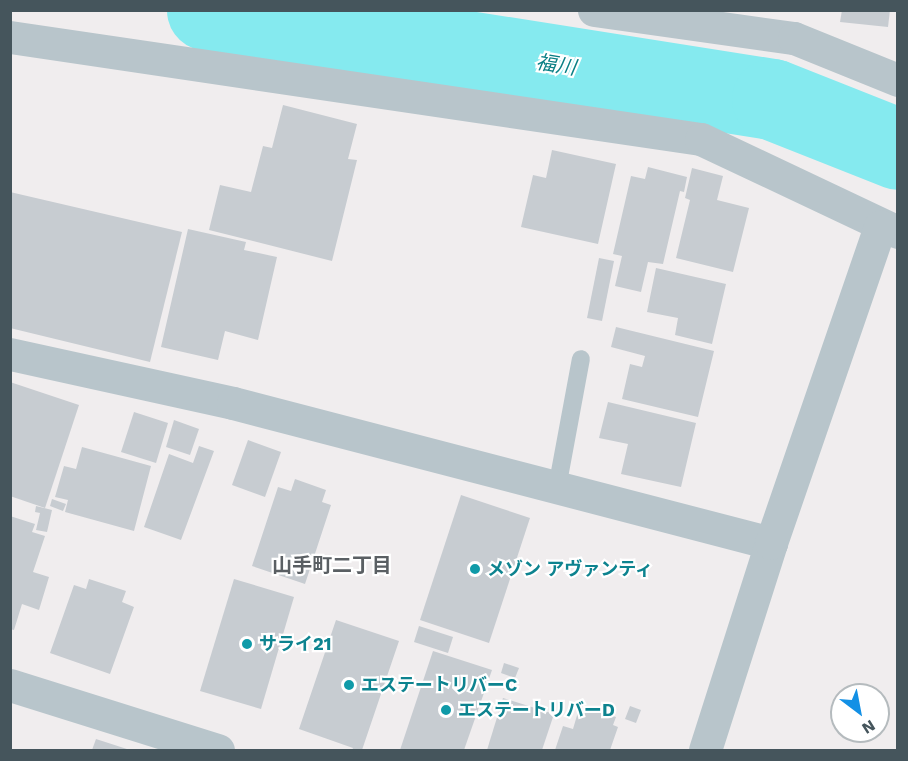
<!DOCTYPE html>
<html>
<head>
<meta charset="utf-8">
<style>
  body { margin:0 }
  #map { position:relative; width:908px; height:761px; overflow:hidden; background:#f0edee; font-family:"Work Sans","Noto Sans JP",sans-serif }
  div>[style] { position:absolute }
  .river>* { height:81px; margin:-40.5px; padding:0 40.5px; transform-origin:40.5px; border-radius:40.5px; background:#85eaef }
  .building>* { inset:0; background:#c7ccd1 }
  .service>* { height:18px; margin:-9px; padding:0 9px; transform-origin:9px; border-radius:9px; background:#b8c5cb }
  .minor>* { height:33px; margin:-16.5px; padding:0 16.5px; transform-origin:16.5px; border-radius:16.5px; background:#b8c5cb }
  .dots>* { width:16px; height:16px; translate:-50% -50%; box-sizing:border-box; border:3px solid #fff; border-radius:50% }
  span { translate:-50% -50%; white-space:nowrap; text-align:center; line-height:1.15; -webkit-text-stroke:4.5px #fff; paint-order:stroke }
  .culture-label { font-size:18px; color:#0d838f; font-weight:700 }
  .left { translate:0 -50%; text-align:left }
  .water-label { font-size:20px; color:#0a7f85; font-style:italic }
  .neighbourhood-label { font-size:20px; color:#5a5f63; font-weight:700 }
  .frame { position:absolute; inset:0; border:12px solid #45555c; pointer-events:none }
  .north { position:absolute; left:830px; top:683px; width:60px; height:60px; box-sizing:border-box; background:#fff; border:2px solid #b5bbbe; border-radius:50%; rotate:148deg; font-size:16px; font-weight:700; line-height:24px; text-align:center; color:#45555c }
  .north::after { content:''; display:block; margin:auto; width:21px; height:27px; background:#1390e5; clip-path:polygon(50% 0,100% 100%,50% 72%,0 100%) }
</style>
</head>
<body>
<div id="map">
  <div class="river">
    <i style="left:207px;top:10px;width:572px;rotate:8.95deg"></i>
    <i style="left:772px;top:99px;width:136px;rotate:21.6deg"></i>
  </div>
  <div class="building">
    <i style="clip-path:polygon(842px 10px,890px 10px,888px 27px,840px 22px)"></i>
    <i style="clip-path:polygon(283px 105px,357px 124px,348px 159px,357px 160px,332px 261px,209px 230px,220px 185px,251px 192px,263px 146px,272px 148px)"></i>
    <i style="clip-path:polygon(552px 150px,616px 164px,598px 244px,521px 227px,533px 175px,546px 178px)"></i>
    <i style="clip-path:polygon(648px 167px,687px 177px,684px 192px,680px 191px,663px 264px,648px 262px,641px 292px,615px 286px,622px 256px,613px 254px,631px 176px,645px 179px)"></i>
    <i style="clip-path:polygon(692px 168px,723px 176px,717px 200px,749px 208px,733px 272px,676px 258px,690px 200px,685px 198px)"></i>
    <i style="clip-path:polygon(10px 192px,182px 232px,150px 362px,10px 328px)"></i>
    <i style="clip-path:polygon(188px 229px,246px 242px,244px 250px,277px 257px,258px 340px,225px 331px,218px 360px,161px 347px)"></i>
    <i style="clip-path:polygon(599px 258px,614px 261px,602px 321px,587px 318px)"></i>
    <i style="clip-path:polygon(656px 268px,726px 284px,712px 344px,675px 335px,678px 318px,647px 312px)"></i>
    <i style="clip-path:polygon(616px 327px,714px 351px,698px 417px,622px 399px,630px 364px,642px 367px,645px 356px,611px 347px)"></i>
    <i style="clip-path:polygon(10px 382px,79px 405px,45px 508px,10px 496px)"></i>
    <i style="clip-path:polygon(608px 402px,696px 423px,681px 487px,621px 474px,628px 444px,599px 438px)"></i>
    <i style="clip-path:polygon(134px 412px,168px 423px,156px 463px,121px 452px)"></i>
    <i style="clip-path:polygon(174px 420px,199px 429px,190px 455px,166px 447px)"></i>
    <i style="clip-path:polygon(248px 440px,281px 452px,265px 497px,232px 485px)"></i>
    <i style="clip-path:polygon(199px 446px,214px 451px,181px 540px,144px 527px,169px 454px,193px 463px)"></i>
    <i style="clip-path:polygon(82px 447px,151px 466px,134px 531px,65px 512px,68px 500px,55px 497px,64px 466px,76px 469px)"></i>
    <i style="clip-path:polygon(295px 479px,326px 490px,322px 502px,331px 505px,305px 584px,252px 566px,278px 487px,291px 491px)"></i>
    <i style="clip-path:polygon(461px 495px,530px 518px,489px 643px,420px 620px)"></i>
    <i style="clip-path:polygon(52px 499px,66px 504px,63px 511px,50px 506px)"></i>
    <i style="clip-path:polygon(36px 506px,52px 510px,47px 532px,36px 530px,40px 513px,35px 512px)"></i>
    <i style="clip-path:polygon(10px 516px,35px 524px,32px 532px,45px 536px,33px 572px,49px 577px,39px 610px,22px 604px,14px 630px,10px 629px)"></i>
    <i style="clip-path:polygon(89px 579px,126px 591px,122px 602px,134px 607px,110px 674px,50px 653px,74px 585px,86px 589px)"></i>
    <i style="clip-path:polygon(234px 579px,294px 597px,261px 709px,200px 691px)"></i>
    <i style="clip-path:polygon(336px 620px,399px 641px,362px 750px,352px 750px,353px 748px,299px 729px)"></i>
    <i style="clip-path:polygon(419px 626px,453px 637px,448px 653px,414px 642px)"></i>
    <i style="clip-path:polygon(433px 651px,492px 670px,464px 750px,400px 750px)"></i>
    <i style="clip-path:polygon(504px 663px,519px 668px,515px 678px,501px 673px)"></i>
    <i style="clip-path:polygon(503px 698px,554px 714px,542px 750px,487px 750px)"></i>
    <i style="clip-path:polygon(630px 706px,641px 710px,636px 723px,625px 719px)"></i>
    <i style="clip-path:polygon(586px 707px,616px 717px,613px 725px,618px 727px,610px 750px,555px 750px,563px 726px,573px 729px,578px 712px,583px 714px)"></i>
    <i style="clip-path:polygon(96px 739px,130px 750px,92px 750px)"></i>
  </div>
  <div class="service">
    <i style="left:557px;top:488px;width:131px;rotate:-79.5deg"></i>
  </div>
  <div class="minor">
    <i style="left:594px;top:10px;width:202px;rotate:8deg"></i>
    <i style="left:794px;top:38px;width:112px;rotate:22deg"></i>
    <i style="left:10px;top:37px;width:698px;rotate:8.4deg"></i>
    <i style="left:701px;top:139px;width:218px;rotate:25.3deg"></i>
    <i style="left:10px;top:354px;width:228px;rotate:12.4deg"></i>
    <i style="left:233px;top:403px;width:556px;rotate:14.59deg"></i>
    <i style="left:10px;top:685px;width:218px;rotate:17.4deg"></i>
    <i style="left:705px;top:750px;width:217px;rotate:-72.3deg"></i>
    <i style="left:771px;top:543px;width:335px;rotate:-71deg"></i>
  </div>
  <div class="dots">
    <i style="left:475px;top:569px;background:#0f9aa8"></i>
    <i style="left:247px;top:644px;background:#0f9aa8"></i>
    <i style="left:349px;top:685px;background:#0f9aa8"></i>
    <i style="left:446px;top:710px;background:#0f9aa8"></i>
  </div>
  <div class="culture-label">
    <span class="left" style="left:487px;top:569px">メゾン アヴァンティ</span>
    <span class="left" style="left:259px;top:644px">サライ21</span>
    <span class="left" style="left:361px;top:685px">エステートリバーC</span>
    <span class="left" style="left:458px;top:710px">エステートリバーD</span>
  </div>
  <div class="water-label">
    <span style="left:556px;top:65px;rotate:9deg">福川</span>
  </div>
  <div class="neighbourhood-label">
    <span style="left:332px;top:565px">山手町二丁目</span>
  </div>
  <div class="frame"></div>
  <div class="north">N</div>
</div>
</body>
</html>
